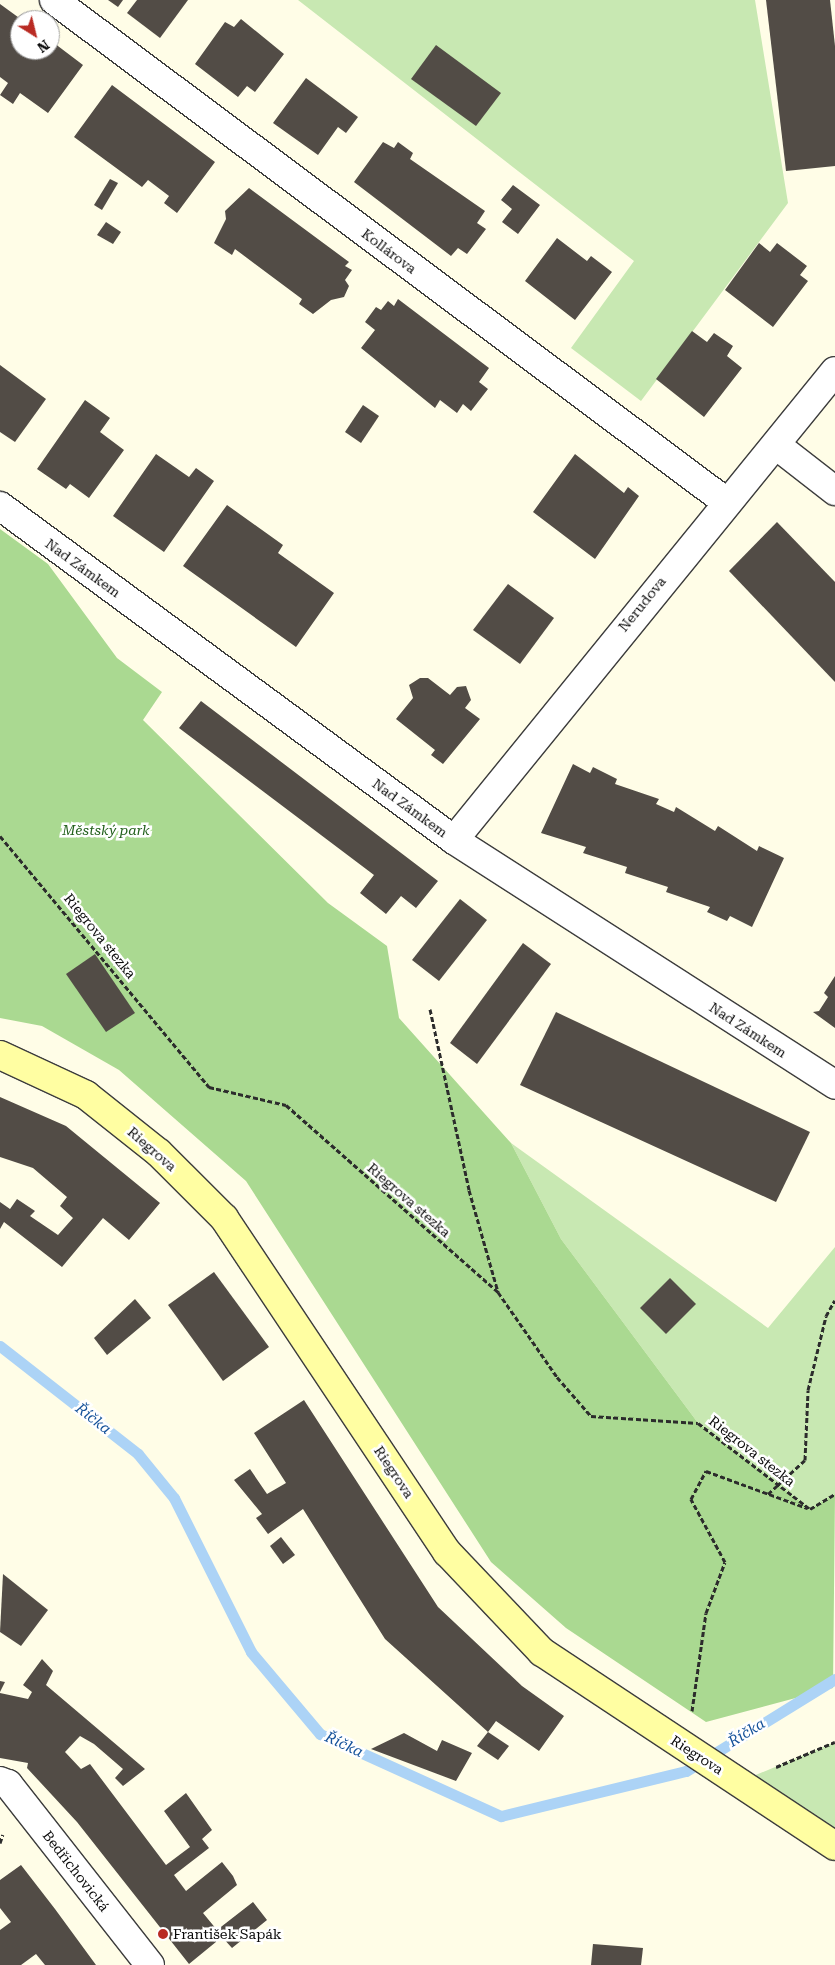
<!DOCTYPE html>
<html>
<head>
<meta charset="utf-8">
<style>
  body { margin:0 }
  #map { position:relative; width:835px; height:1965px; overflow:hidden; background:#fffde7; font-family:"Roboto Serif",serif }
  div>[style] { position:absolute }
  .green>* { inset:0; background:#c8e8b2 }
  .forest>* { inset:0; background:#aad991 }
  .stream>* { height:11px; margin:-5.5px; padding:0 5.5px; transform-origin:5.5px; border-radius:5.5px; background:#acd3f6 }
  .building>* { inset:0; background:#524c46 }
  .path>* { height:3px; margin-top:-1.5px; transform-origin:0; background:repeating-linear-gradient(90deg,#2c2c2c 0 5px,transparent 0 7.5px) }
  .roads { filter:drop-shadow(1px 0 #3d3d3d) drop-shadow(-1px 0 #3d3d3d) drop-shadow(0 1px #3d3d3d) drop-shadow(0 -1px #3d3d3d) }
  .street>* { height:28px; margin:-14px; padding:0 14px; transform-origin:14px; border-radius:14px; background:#fff }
  .secondary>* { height:28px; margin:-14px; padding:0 14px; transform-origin:14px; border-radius:14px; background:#fffea2 }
  .dots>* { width:14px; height:14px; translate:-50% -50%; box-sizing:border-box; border:2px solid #fff; border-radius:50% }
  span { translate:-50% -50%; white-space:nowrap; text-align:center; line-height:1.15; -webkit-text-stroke:5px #fff; paint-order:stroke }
  .street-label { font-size:14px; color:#0a0a0a }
  .park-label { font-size:14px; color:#23601c; font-style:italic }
  .poi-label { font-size:14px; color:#0a0a0a }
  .left { translate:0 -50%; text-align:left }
  .water-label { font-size:15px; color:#15529a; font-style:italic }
  .north { position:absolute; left:10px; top:10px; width:50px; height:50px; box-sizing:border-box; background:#fff; border:1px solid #9d9d9d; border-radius:50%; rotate:144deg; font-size:14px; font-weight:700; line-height:20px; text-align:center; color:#0a0a0a }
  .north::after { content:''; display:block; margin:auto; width:18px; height:22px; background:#b92b23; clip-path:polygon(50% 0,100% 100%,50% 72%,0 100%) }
</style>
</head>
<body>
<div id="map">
  <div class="green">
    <i style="clip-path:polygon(298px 0,755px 0,788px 203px,641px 401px,571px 348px,634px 261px)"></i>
    <i style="clip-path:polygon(511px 1143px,768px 1328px,835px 1247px,835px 1494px,810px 1509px,698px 1423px,561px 1239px)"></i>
    <i style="clip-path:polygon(835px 1742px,835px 1846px,739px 1782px)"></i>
  </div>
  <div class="forest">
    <i style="clip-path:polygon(0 529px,48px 564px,117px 658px,162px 692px,143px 720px,328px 903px,387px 946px,399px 1018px,511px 1143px,561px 1239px,698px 1423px,810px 1509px,835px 1494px,833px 1688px,706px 1722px,566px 1628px,491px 1562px,246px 1181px,119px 1070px,42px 1026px,0 1018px)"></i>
  </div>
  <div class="stream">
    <i style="left:0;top:1346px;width:175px;rotate:38deg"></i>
    <i style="left:138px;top:1454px;width:57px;rotate:50.7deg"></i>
    <i style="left:174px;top:1498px;width:172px;rotate:63.4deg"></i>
    <i style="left:251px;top:1652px;width:107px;rotate:49.9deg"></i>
    <i style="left:320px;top:1734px;width:199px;rotate:24.4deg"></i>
    <i style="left:501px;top:1816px;width:190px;rotate:-13.7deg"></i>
    <i style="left:686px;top:1771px;width:175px;rotate:-31.7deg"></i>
  </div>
  <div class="building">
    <i style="clip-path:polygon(108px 0,123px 0,118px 7px)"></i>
    <i style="clip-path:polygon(137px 0,188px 0,160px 38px,127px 13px)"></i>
    <i style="clip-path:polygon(766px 0,830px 0,835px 46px,835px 166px,786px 171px)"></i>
    <i style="clip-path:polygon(0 4px,22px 20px,20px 50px,50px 50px,50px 40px,83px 65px,48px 113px,20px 93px,13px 104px,0 95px,8px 83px,0 77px)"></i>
    <i style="clip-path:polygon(241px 19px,284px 54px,255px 92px,247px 86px,238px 97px,195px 64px,225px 22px,234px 27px)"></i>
    <i style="clip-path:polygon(436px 45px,501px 93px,476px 126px,411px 79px)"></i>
    <i style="clip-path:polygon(306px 78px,358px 117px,346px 133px,338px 127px,318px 155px,273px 123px)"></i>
    <i style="clip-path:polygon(112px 85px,215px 162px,177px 213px,164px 203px,169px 196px,148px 180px,142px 187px,74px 137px)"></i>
    <i style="clip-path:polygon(383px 142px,394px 148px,398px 142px,413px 153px,410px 159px,485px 211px,477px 223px,486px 229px,467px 254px,458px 248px,451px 256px,354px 182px)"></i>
    <i style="clip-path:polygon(110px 179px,118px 183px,102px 210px,94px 205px)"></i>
    <i style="clip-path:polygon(513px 185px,540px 205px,518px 234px,502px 222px,512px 209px,501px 200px)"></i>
    <i style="clip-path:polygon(249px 188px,349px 262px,345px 266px,352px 270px,345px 280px,349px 286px,344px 297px,331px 300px,313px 314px,299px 304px,302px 299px,235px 249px,232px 255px,214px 243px,226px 219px,225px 211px)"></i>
    <i style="clip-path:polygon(106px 222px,121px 232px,113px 244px,97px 235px)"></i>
    <i style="clip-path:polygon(557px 238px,587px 261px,591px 256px,612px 272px,575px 320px,525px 281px)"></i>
    <i style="clip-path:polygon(759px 243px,770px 252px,777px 243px,807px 266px,800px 275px,808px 281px,773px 327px,725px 290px)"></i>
    <i style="clip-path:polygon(398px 299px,489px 368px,479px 382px,488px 389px,471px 411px,463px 404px,457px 413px,440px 400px,435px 408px,361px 348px,375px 330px,365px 322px,376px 307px,381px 310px,388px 301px,394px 306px)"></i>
    <i style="clip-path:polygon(692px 331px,707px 342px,714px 333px,733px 346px,727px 356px,742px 368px,704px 417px,656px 379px)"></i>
    <i style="clip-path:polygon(0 365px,46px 399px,15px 442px,0 432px)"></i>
    <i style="clip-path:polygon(85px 400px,110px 418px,100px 432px,124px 450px,89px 498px,70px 484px,66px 489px,37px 469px)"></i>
    <i style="clip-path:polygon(363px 405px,379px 416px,361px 443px,345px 432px)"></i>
    <i style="clip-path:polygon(156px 454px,189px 477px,196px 468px,214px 481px,164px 552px,113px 516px)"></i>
    <i style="clip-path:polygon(575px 454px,624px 493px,628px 487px,639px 496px,595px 559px,533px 512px)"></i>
    <i style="clip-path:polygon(227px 505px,283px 545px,278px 553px,334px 593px,296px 647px,183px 566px)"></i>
    <i style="clip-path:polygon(777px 522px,835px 582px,835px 682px,729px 571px)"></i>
    <i style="clip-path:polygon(508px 584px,554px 618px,520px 664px,473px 630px)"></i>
    <i style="clip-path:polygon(420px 678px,428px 678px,450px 695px,457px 687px,466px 686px,471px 700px,465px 708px,480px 719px,443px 764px,431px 755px,435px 750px,396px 719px,413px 698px,409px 685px)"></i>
    <i style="clip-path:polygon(201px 701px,438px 881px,416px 908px,401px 896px,386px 914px,360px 893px,374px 875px,179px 728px)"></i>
    <i style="clip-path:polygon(573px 764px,590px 773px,593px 767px,617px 779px,615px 784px,659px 799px,656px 804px,674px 812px,676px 807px,715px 831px,718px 826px,757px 851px,759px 846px,784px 858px,752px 927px,730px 916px,727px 921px,707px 912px,710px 907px,666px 892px,668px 887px,625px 873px,627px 867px,583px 853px,586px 847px,541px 833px)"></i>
    <i style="clip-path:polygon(460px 899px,487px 920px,439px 981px,412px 960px)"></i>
    <i style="clip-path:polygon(523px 943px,551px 964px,477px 1064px,450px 1043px)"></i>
    <i style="clip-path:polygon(95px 954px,135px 1013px,106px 1032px,66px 974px)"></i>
    <i style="clip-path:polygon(835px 976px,835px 1028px,813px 1012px,819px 1011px,828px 997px,824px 993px)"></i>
    <i style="clip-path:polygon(556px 1012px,810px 1132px,776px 1202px,520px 1085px)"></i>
    <i style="clip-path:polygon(0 1097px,66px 1126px,160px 1203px,129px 1240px,103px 1218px,62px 1267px,4px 1222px,0 1229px,0 1202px,10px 1209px,17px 1199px,35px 1211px,30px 1216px,58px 1235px,73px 1218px,60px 1206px,67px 1197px,33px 1168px,0 1157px)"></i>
    <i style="clip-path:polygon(214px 1272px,269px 1347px,223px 1381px,168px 1305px)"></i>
    <i style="clip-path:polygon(670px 1278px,696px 1304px,666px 1334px,640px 1308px)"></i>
    <i style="clip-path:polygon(135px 1299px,151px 1318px,107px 1355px,94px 1338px)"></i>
    <i style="clip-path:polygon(304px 1400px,438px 1607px,522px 1686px,564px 1716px,539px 1751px,496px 1721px,488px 1732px,385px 1639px,303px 1509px,268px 1534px,256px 1518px,262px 1514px,234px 1480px,250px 1469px,267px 1494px,286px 1483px,254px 1433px)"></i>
    <i style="clip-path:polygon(281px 1537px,295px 1555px,283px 1564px,270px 1546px)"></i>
    <i style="clip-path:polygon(3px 1574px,48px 1610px,21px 1646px,0 1632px)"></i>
    <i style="clip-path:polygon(42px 1659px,53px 1671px,46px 1685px,145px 1769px,123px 1786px,115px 1778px,123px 1769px,94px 1744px,80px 1736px,65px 1752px,81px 1769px,90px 1764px,166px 1865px,190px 1847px,164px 1811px,186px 1793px,212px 1830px,202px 1839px,209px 1848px,174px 1875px,186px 1891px,222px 1862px,233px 1876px,237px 1885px,203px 1913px,217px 1930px,253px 1902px,267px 1920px,232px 1948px,222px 1937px,189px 1964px,77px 1822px,27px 1768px,28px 1763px,0 1758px,0 1693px,28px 1699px,32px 1692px,23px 1685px)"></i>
    <i style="clip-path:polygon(0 1681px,5px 1682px,0 1692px)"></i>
    <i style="clip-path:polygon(488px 1732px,509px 1746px,498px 1760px,477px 1746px)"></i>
    <i style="clip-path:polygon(404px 1733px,437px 1751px,442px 1740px,472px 1753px,456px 1781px,371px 1749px)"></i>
    <i style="clip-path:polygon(21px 1865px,55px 1909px,96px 1965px,45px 1965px,36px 1954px,21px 1965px,0 1965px,0 1930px,11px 1922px,0 1908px,0 1880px)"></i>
    <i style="clip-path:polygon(593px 1944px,643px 1948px,641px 1965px,591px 1965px)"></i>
  </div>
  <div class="path">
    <i style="left:0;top:836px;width:327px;rotate:50.2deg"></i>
    <i style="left:209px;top:1087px;width:79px;rotate:13.2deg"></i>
    <i style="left:286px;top:1105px;width:283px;rotate:41.4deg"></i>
    <i style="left:498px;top:1292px;width:103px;rotate:55.2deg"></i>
    <i style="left:557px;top:1377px;width:52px;rotate:48.9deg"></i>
    <i style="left:591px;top:1416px;width:107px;rotate:3.7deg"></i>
    <i style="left:698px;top:1423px;width:141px;rotate:37.5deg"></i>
    <i style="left:810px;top:1509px;width:29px;rotate:-31deg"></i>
    <i style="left:430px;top:1009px;width:185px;rotate:77.8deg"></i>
    <i style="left:469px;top:1190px;width:106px;rotate:74.1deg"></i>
    <i style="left:768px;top:1494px;width:50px;rotate:-42.6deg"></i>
    <i style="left:805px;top:1460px;width:70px;rotate:-87.5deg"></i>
    <i style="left:808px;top:1390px;width:76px;rotate:-76.3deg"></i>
    <i style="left:826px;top:1316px;width:18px;rotate:-61deg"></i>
    <i style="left:692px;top:1711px;width:99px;rotate:-81.9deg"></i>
    <i style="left:706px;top:1613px;width:54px;rotate:-69.6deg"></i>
    <i style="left:725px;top:1562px;width:72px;rotate:-118.4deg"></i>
    <i style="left:691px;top:1499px;width:32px;rotate:-62deg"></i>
    <i style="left:706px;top:1471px;width:108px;rotate:20.1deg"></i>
    <i style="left:776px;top:1767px;width:64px;rotate:-23deg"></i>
    <i style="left:0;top:1843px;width:9px;rotate:-72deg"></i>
  </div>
  <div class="roads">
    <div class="street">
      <i style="left:54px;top:0;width:837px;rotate:36.75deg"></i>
      <i style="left:776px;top:445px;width:75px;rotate:37.9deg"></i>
      <i style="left:0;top:506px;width:564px;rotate:36.34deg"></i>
      <i style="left:454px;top:840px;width:453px;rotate:32.7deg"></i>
      <i style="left:454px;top:840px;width:604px;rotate:-50.91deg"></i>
      <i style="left:0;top:1781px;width:9px;rotate:21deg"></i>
      <i style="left:8px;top:1784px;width:230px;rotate:51.9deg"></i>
    </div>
    <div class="secondary">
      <i style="left:0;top:1055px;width:95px;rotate:24.9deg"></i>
      <i style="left:86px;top:1095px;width:93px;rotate:38.5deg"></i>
      <i style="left:159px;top:1153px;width:92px;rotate:45deg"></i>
      <i style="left:224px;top:1218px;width:402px;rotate:56.3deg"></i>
      <i style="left:447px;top:1552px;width:138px;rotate:46.5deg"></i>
      <i style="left:542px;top:1652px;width:351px;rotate:33.5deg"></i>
    </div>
  </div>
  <div class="dots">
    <i style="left:163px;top:1934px;background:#b92b23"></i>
  </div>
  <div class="street-label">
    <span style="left:389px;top:251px;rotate:37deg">Kollárova</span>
    <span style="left:83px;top:568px;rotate:36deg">Nad Zámkem</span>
    <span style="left:642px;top:604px;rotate:-51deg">Nerudova</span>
    <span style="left:410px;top:808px;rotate:36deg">Nad Zámkem</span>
    <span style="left:100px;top:936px;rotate:51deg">Riegrova stezka</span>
    <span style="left:748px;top:1030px;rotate:33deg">Nad Zámkem</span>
    <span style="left:152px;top:1149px;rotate:41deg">Riegrova</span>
    <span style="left:409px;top:1200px;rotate:41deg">Riegrova stezka</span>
    <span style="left:752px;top:1451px;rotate:38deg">Riegrova stezka</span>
    <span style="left:394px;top:1472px;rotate:56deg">Riegrova</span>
    <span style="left:697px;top:1755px;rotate:33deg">Riegrova</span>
    <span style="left:76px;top:1871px;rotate:52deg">Bedřichovická</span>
  </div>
  <div class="park-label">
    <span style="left:106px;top:830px">Městský park</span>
  </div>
  <div class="poi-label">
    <span class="left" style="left:173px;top:1934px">František Sapák</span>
  </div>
  <div class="water-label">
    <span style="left:93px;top:1419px;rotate:38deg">Říčka</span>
    <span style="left:747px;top:1733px;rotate:-32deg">Říčka</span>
    <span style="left:344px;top:1745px;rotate:25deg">Říčka</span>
  </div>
  <div class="north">N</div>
</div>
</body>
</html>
